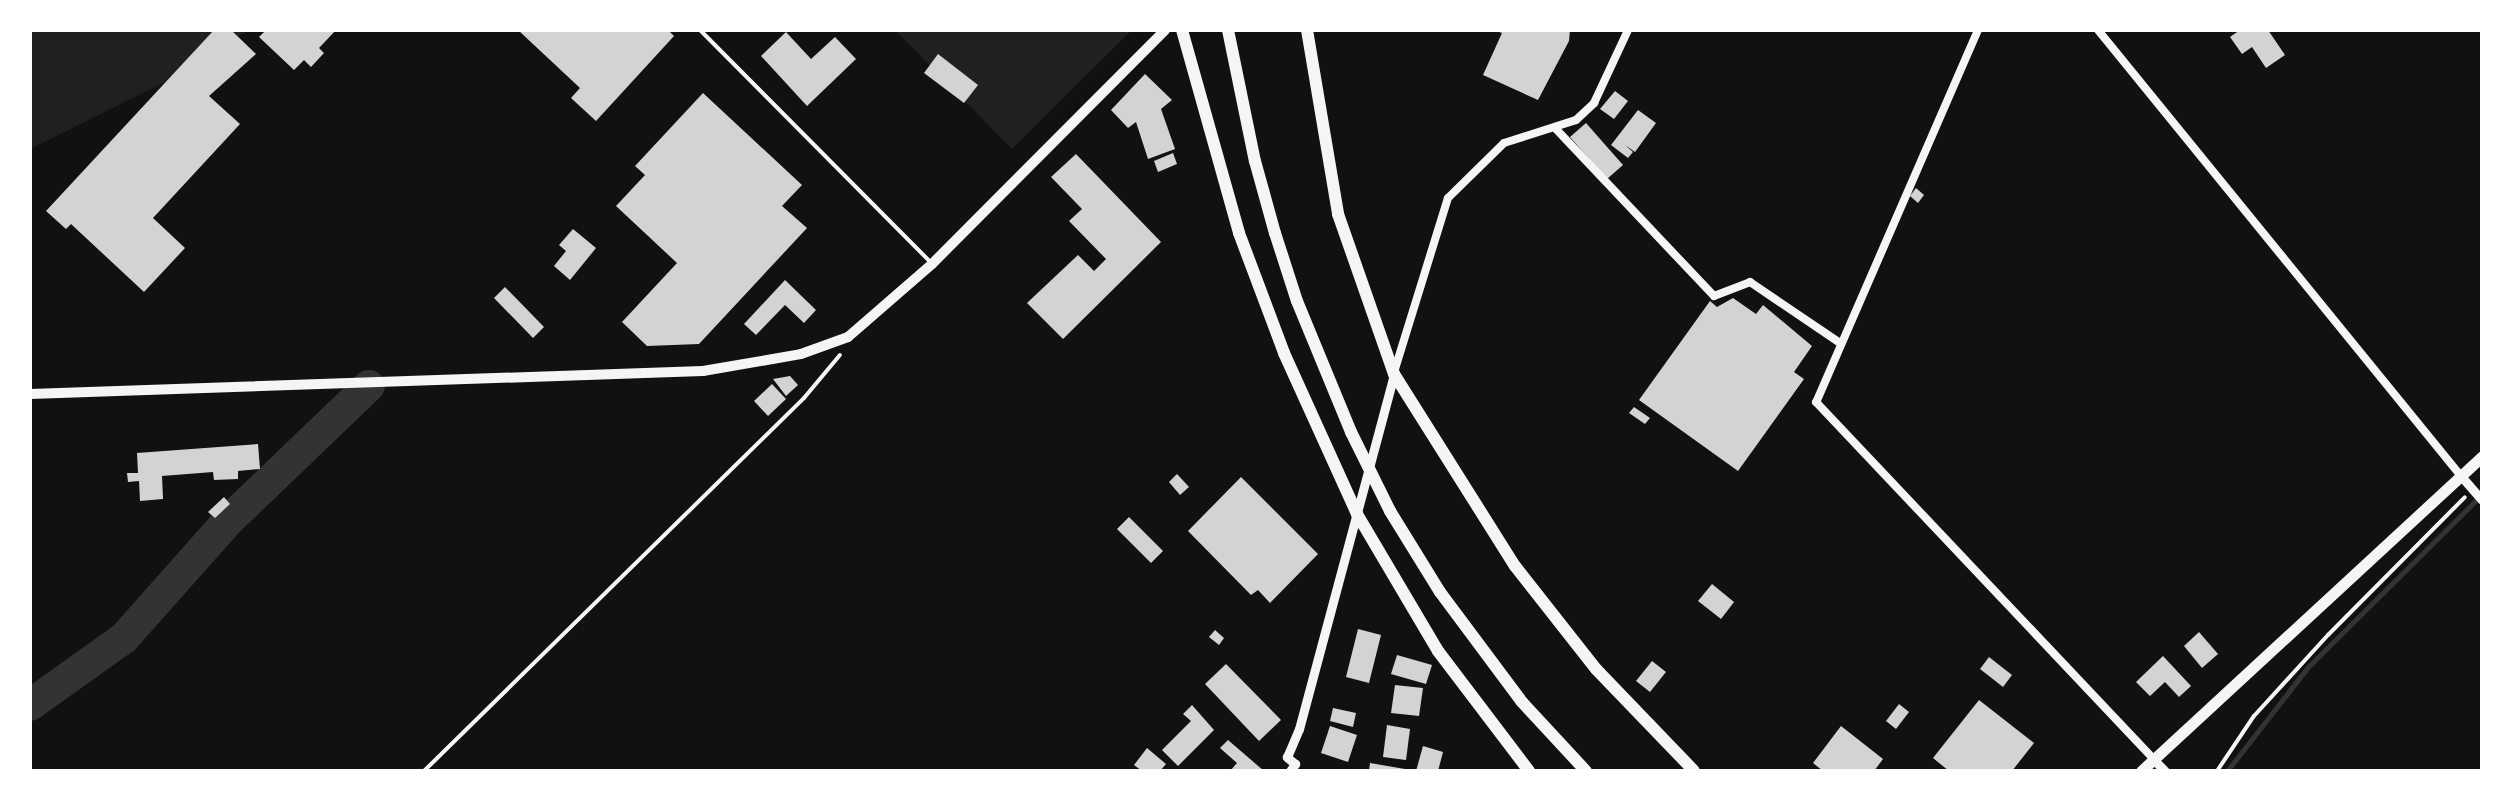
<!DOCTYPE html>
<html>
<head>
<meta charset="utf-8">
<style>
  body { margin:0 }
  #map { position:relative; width:2512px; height:801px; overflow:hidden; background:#111; font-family:Lato,sans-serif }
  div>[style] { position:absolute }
  .green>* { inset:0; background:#202020 }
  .stream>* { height:5px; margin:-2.5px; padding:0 2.5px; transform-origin:2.5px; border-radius:2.5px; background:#333 }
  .river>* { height:32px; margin:-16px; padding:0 16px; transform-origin:16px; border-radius:16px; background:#333 }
  .building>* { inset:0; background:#d3d3d3 }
  .path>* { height:4px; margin:-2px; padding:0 2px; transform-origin:2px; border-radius:2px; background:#f5f5f5 }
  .service>* { height:4px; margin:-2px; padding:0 2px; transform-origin:2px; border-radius:2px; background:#f5f5f5 }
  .minor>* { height:8px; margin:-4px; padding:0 4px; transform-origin:4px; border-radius:4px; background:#f5f5f5 }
  .tertiary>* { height:9px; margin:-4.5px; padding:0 4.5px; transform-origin:4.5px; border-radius:4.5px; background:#f5f5f5 }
  .secondary>* { height:10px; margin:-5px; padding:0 5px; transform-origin:5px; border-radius:5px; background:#f5f5f5 }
  .primary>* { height:11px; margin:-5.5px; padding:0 5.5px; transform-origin:5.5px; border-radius:5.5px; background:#f5f5f5 }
  .trunk>* { height:12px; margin:-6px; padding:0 6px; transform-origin:6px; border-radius:6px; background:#f5f5f5 }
  span { translate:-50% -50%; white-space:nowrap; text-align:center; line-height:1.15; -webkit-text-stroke:9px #fff; paint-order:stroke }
  .frame { position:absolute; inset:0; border:32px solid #fff; pointer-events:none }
</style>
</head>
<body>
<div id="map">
  <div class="green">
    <i style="clip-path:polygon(30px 30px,248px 30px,165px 82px,30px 149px)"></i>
    <i style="clip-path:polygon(895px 30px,1132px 30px,1012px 149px)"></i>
  </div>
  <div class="stream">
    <i style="left:2227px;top:771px;width:132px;rotate:-52.1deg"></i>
    <i style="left:2308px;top:667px;width:243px;rotate:-44.8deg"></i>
  </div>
  <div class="river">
    <i style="left:30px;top:705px;width:115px;rotate:-35.5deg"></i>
    <i style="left:124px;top:638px;width:157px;rotate:-48.4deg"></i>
    <i style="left:228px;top:521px;width:195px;rotate:-43.8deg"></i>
  </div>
  <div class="building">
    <i style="clip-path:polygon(214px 30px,231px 30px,256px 54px,209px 96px,240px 124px,153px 218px,185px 248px,144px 292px,71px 224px,66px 229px,46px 211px)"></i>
    <i style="clip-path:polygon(266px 30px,336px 30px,319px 48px,324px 53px,311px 67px,304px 60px,294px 70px,259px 37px)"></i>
    <i style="clip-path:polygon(518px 30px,668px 30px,674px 36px,596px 121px,571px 98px,580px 88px)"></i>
    <i style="clip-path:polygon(1494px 30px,1570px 30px,1569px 41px,1538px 100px,1483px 75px,1502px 33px)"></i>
    <i style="clip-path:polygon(2240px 30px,2268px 30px,2285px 55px,2266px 68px,2252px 47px,2242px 54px,2230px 37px)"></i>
    <i style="clip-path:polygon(786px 32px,811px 59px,835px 37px,856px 59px,807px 106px,761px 56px)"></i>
    <i style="clip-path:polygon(938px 54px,978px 85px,964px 103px,924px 73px)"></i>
    <i style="clip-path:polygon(1145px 74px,1172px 100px,1161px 109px,1175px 149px,1148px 159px,1136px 122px,1128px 128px,1111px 110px)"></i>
    <i style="clip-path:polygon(1615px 91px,1628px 101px,1614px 119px,1600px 109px)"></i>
    <i style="clip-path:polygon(703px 93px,802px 185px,782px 206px,807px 228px,699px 344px,647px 346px,622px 322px,677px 263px,616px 206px,645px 175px,635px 166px)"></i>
    <i style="clip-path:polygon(1638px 110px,1656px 123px,1635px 152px,1625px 145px,1633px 152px,1628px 158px,1611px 145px)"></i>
    <i style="clip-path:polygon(1586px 123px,1623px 165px,1607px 179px,1570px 137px)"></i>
    <i style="clip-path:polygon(1173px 153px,1177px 164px,1158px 172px,1154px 161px)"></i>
    <i style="clip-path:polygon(1076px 154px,1161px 242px,1063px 339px,1027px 303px,1078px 255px,1094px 271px,1106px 259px,1069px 221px,1082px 209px,1051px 177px)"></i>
    <i style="clip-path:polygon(1916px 188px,1924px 195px,1918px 203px,1910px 196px)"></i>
    <i style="clip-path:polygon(573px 229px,596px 248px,570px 280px,554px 266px,566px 251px,559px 245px)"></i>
    <i style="clip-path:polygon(785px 280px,816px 310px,804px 323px,785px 305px,756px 335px,744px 324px)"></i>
    <i style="clip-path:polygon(505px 287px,544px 327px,533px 338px,494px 298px)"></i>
    <i style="clip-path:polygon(1733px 298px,1756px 314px,1763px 305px,1812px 346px,1794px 372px,1804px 379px,1738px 471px,1639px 400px,1710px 301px,1717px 307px)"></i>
    <i style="clip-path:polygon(790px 376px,798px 385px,786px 396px,773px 379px)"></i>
    <i style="clip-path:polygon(772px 384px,786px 399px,768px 416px,754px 401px)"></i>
    <i style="clip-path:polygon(1634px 407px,1650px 418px,1645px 424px,1629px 413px)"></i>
    <i style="clip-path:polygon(258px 444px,260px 469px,238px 471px,238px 479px,214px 480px,213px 472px,162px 476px,163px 499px,140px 501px,139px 481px,128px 482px,127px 473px,138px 473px,137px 453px)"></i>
    <i style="clip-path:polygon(1177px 474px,1189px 487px,1180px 495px,1169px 482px)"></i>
    <i style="clip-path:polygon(1241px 477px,1318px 554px,1270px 603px,1258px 590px,1251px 595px,1188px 531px)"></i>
    <i style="clip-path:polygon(224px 497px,230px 504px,215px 518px,208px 512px)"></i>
    <i style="clip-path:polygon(1129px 517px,1163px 551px,1151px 563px,1117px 529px)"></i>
    <i style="clip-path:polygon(1712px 584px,1734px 602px,1721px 619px,1698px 601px)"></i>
    <i style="clip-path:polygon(1358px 629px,1381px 635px,1369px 683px,1346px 677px)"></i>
    <i style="clip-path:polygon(1215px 630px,1224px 638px,1219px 645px,1209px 637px)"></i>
    <i style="clip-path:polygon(2199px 632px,2218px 654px,2202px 668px,2184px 646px)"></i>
    <i style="clip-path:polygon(1397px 655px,1432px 665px,1426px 684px,1391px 674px)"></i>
    <i style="clip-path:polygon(2163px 656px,2191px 686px,2179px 697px,2165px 682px,2150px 696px,2136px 682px)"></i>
    <i style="clip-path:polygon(1989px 657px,2012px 675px,2003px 687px,1980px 669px)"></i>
    <i style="clip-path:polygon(1652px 661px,1666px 672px,1650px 692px,1636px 681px)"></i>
    <i style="clip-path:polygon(1226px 664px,1281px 720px,1259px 741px,1205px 684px)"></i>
    <i style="clip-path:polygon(1395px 685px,1423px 688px,1419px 716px,1391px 713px)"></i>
    <i style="clip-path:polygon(1979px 700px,2034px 743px,2012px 771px,1949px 771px,1933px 758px)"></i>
    <i style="clip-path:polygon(1899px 704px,1909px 712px,1896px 729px,1886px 721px)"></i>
    <i style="clip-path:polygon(1192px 705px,1214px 730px,1178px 766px,1162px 750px,1191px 721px,1183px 714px)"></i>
    <i style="clip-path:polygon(1333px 708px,1356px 713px,1353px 727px,1330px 721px)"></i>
    <i style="clip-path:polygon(1387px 725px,1410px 729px,1406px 760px,1383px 757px)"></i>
    <i style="clip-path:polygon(1330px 726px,1357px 735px,1348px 762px,1321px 753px)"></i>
    <i style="clip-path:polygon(1841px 726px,1883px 759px,1874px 771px,1823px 771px,1813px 763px)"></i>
    <i style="clip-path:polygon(1228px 740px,1264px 771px,1230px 771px,1237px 763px,1220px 748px)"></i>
    <i style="clip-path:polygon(1423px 746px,1443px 752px,1438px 771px,1416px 771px)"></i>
    <i style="clip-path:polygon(1147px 748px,1166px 764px,1160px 771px,1142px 771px,1134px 765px)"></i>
    <i style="clip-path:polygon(1370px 763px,1405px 769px,1405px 771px,1369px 771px)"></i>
  </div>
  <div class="path">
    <i style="left:424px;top:771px;width:532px;rotate:-44.47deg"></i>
    <i style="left:804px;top:398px;width:56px;rotate:-50.1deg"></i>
    <i style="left:2217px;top:771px;width:66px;rotate:-56.1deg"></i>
    <i style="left:2254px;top:716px;width:110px;rotate:-47.6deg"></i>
    <i style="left:2328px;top:635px;width:194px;rotate:-45.2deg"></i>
  </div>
  <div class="service">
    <i style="left:700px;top:30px;width:325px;rotate:45.2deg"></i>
  </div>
  <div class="minor">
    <i style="left:1978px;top:30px;width:406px;rotate:113.5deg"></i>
    <i style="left:1816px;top:402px;width:492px;rotate:46.6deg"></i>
    <i style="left:2098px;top:30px;width:575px;rotate:50.86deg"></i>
    <i style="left:1556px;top:129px;width:230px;rotate:46.6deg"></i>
    <i style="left:1714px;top:296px;width:39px;rotate:-21deg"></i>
    <i style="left:1750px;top:282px;width:109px;rotate:34.1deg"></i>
    <i style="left:1395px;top:369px;width:179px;rotate:-72.8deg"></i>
    <i style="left:1448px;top:198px;width:78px;rotate:-44.5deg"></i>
    <i style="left:1504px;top:143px;width:76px;rotate:-17.7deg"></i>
    <i style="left:1576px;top:120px;width:25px;rotate:-43deg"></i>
    <i style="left:1594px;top:103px;width:81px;rotate:-65deg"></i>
  </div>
  <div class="tertiary">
    <i style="left:2461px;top:476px;width:32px;rotate:49deg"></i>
    <i style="left:2154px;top:760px;width:16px;rotate:45deg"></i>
    <i style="left:1290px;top:771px;width:9px;rotate:-54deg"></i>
    <i style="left:1295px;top:764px;width:11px;rotate:-139deg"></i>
    <i style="left:1287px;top:757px;width:30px;rotate:-67deg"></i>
    <i style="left:1299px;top:729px;width:367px;rotate:-75deg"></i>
  </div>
  <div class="secondary">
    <i style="left:30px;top:394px;width:673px;rotate:-1.96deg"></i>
    <i style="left:703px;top:371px;width:99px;rotate:-9.8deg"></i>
    <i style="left:801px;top:354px;width:50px;rotate:-19.9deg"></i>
    <i style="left:848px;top:337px;width:111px;rotate:-41deg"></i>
    <i style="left:932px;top:264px;width:330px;rotate:-45.1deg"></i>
  </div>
  <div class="primary">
    <i style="left:2141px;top:771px;width:464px;rotate:-42.7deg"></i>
  </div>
  <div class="trunk">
    <i style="left:1182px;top:30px;width:211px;rotate:74.3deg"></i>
    <i style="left:1239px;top:233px;width:128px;rotate:69.4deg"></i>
    <i style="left:1284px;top:353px;width:177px;rotate:65.6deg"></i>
    <i style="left:1357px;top:514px;width:159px;rotate:59.4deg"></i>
    <i style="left:1438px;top:651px;width:151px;rotate:52.8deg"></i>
    <i style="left:1228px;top:30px;width:134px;rotate:78.4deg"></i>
    <i style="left:1255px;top:161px;width:75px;rotate:74.5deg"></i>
    <i style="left:1275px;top:233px;width:71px;rotate:72.1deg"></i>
    <i style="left:1297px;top:301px;width:142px;rotate:67.6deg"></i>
    <i style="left:1351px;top:432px;width:88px;rotate:63.7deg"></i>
    <i style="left:1390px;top:511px;width:95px;rotate:58.3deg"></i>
    <i style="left:1440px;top:592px;width:137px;rotate:53.3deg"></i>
    <i style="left:1522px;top:702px;width:94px;rotate:47.2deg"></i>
    <i style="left:1307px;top:30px;width:187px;rotate:80.4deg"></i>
    <i style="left:1338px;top:214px;width:170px;rotate:70.7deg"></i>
    <i style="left:1394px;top:374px;width:227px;rotate:57.8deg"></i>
    <i style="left:1515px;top:566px;width:131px;rotate:51.8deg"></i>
    <i style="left:1596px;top:669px;width:141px;rotate:46.1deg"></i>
  </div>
  <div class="frame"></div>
</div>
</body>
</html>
